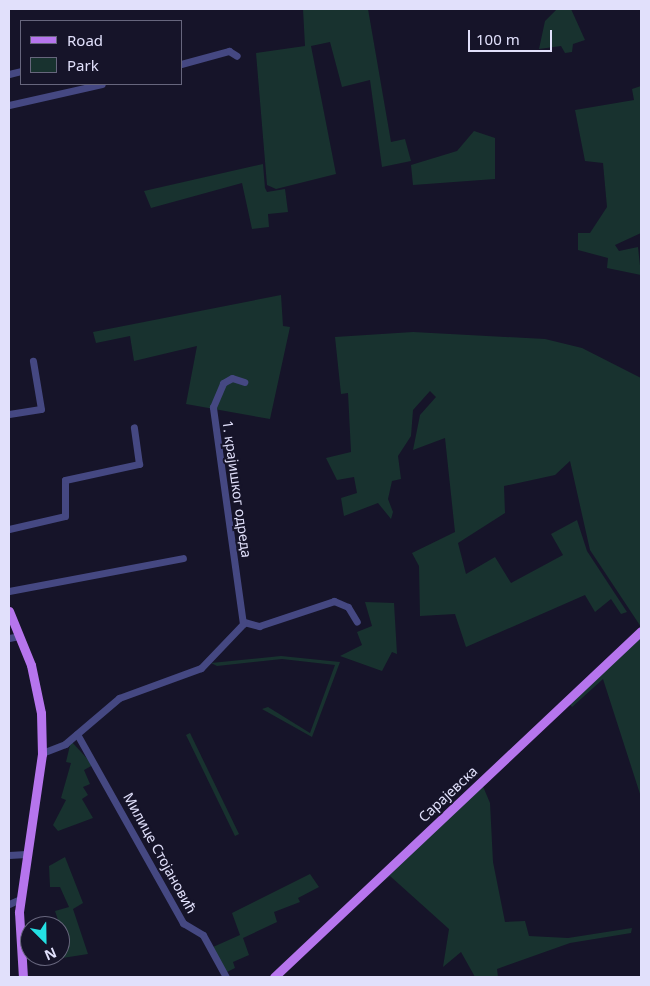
<!DOCTYPE html>
<html>
<head>
<meta charset="utf-8">
<style>
  body { margin:0 }
  #map { position:relative; width:650px; height:986px; overflow:hidden; background:#161429; font-family:"Noto Sans",sans-serif }
  div>[style] { position:absolute }
  .green>* { inset:0; background:#18322f }
  .minor>* { height:7px; margin:-3.5px; padding:0 3.5px; transform-origin:3.5px; border-radius:3.5px; background:#454882 }
  .major>* { height:9px; margin:-4.5px; padding:0 4.5px; transform-origin:4.5px; border-radius:4.5px; background:#b675ed }
  span { translate:-50% -50%; white-space:nowrap; text-align:center; line-height:1.15; -webkit-text-stroke:4px #161429; paint-order:stroke }
  .street-label { font-size:14px; color:#e1e0fb }
  .frame { position:absolute; inset:0; border:10px solid #e1e0fb; pointer-events:none }
  .legend { position:absolute; left:20px; top:20px; width:162px; height:65px; box-sizing:border-box; background:#161429; border:1px solid #67667d; margin:0; padding:6px 9px; list-style:none; font-size:15px; color:#e1e0fb }
  .legend li { display:flex; align-items:center; gap:10px; height:25px }
  .legend b { width:25px; border:1px solid #67667d }
  .north { position:absolute; left:20px; top:916px; width:50px; height:50px; box-sizing:border-box; background:#161429; border:1px solid #67667d; border-radius:50%; rotate:157deg; font-size:14px; font-weight:700; line-height:20px; text-align:center; color:#e1e0fb }
  .north::after { content:''; display:block; margin:auto; width:18px; height:22px; background:#24e0e3; clip-path:polygon(50% 0,100% 100%,50% 72%,0 100%) }
  .scale { position:absolute; left:468px; top:30px; width:84px; height:22px; box-sizing:border-box; border:2px solid #e1e0fb; border-top:0; padding-left:6px; font-size:15px; line-height:18px; white-space:nowrap; color:#e1e0fb; -webkit-text-stroke:4px #161429; paint-order:stroke }
</style>
</head>
<body>
<div id="map">
  <div class="green">
    <i style="clip-path:polygon(303px 9px,368px 9px,391px 142px,405px 139px,411px 161px,382px 167px,370px 80px,342px 87px,330px 42px,311px 46px,336px 174px,276px 189px,267px 185px,256px 53px,305px 46px)"></i>
    <i style="clip-path:polygon(557px 9px,571px 9px,585px 40px,573px 44px,572px 52px,565px 53px,561px 46px,539px 49px,545px 21px)"></i>
    <i style="clip-path:polygon(641px 86px,641px 233px,615px 245px,619px 251px,638px 247px,641px 275px,607px 268px,608px 258px,578px 250px,578px 233px,590px 233px,607px 207px,603px 163px,585px 161px,575px 110px,634px 100px,632px 89px)"></i>
    <i style="clip-path:polygon(474px 131px,495px 138px,495px 179px,413px 185px,411px 165px,457px 151px)"></i>
    <i style="clip-path:polygon(263px 164px,265px 188px,267px 192px,285px 189px,288px 212px,268px 214px,269px 227px,252px 229px,242px 183px,151px 208px,144px 191px)"></i>
    <i style="clip-path:polygon(281px 295px,283px 326px,290px 327px,270px 419px,186px 404px,197px 346px,134px 361px,130px 336px,96px 343px,93px 332px)"></i>
    <i style="clip-path:polygon(413px 332px,545px 339px,582px 348px,641px 378px,641px 627px,590px 550px,570px 461px,555px 475px,504px 486px,505px 513px,458px 543px,466px 574px,495px 557px,511px 583px,563px 555px,551px 534px,577px 520px,587px 551px,627px 612px,621px 614px,611px 599px,595px 612px,585px 595px,466px 647px,455px 614px,420px 616px,419px 566px,412px 553px,455px 532px,445px 438px,413px 450px,420px 415px,436px 397px,430px 391px,413px 410px,411px 436px,398px 456px,401px 479px,392px 481px,388px 499px,393px 512px,391px 519px,378px 503px,344px 516px,341px 498px,357px 493px,354px 477px,337px 480px,326px 458px,351px 452px,348px 393px,341px 394px,335px 337px)"></i>
    <i style="clip-path:polygon(365px 602px,394px 603px,397px 654px,392px 652px,382px 671px,340px 656px,362px 645px,357px 632px,372px 626px)"></i>
    <i style="clip-path:polygon(641px 634px,641px 797px,603px 679px,572px 707px,569px 703px)"></i>
    <i style="clip-path:polygon(281px 656px,340px 662px,312px 737px,262px 709px,268px 707px,310px 733px,335px 665px,282px 659px,217px 666px,211px 663px)"></i>
    <i style="clip-path:polygon(190px 733px,239px 834px,235px 836px,186px 735px)"></i>
    <i style="clip-path:polygon(71px 741px,93px 765px,84px 770px,90px 784px,83px 787px,88px 795px,82px 799px,93px 818px,58px 831px,53px 825px,66px 800px,61px 798px,71px 763px,66px 762px)"></i>
    <i style="clip-path:polygon(482px 784px,490px 803px,493px 862px,505px 922px,525px 921px,529px 936px,568px 938px,632px 928px,631px 933px,570px 943px,497px 969px,498px 977px,475px 977px,461px 952px,443px 967px,449px 929px,390px 876px,350px 908px)"></i>
    <i style="clip-path:polygon(65px 857px,83px 903px,73px 909px,88px 954px,56px 959px,60px 926px,55px 911px,69px 907px,60px 887px,50px 887px,49px 866px)"></i>
    <i style="clip-path:polygon(310px 874px,319px 887px,298px 898px,300px 902px,274px 912px,277px 922px,243px 938px,249px 955px,233px 962px,235px 968px,225px 973px,213px 947px,240px 935px,232px 913px)"></i>
  </div>
  <div class="minor">
    <i style="left:181px;top:64px;width:50px;rotate:-15.2deg"></i>
    <i style="left:229px;top:51px;width:9px;rotate:32deg"></i>
    <i style="left:9px;top:74px;width:12px;rotate:-14deg"></i>
    <i style="left:9px;top:105px;width:95px;rotate:-12.7deg"></i>
    <i style="left:9px;top:414px;width:32px;rotate:-9deg"></i>
    <i style="left:41px;top:409px;width:49px;rotate:-99.5deg"></i>
    <i style="left:9px;top:529px;width:57px;rotate:-13.1deg"></i>
    <i style="left:65px;top:516px;width:36px;rotate:-90deg"></i>
    <i style="left:65px;top:480px;width:76px;rotate:-12.2deg"></i>
    <i style="left:139px;top:464px;width:37px;rotate:-98deg"></i>
    <i style="left:9px;top:591px;width:177px;rotate:-10.7deg"></i>
    <i style="left:244px;top:622px;width:16px;rotate:15deg"></i>
    <i style="left:259px;top:626px;width:79px;rotate:-18.4deg"></i>
    <i style="left:334px;top:601px;width:15px;rotate:23deg"></i>
    <i style="left:348px;top:607px;width:17px;rotate:59deg"></i>
    <i style="left:9px;top:638px;width:10px;rotate:-11deg"></i>
    <i style="left:77px;top:734px;width:217px;rotate:60.7deg"></i>
    <i style="left:183px;top:923px;width:23px;rotate:31deg"></i>
    <i style="left:203px;top:935px;width:48px;rotate:61.3deg"></i>
    <i style="left:42px;top:753px;width:25px;rotate:-21deg"></i>
    <i style="left:65px;top:744px;width:71px;rotate:-40.4deg"></i>
    <i style="left:119px;top:698px;width:87px;rotate:-20.1deg"></i>
    <i style="left:201px;top:668px;width:61px;rotate:-46.3deg"></i>
    <i style="left:243px;top:624px;width:219px;rotate:-97.9deg"></i>
    <i style="left:213px;top:407px;width:26px;rotate:-67deg"></i>
    <i style="left:223px;top:383px;width:10px;rotate:-29deg"></i>
    <i style="left:232px;top:378px;width:13px;rotate:18deg"></i>
    <i style="left:9px;top:855px;width:17px;rotate:-3deg"></i>
    <i style="left:9px;top:904px;width:12px;rotate:-24deg"></i>
  </div>
  <div class="major">
    <i style="left:9px;top:611px;width:58px;rotate:67.8deg"></i>
    <i style="left:31px;top:665px;width:49px;rotate:78.2deg"></i>
    <i style="left:41px;top:713px;width:41px;rotate:88.6deg"></i>
    <i style="left:42px;top:754px;width:160px;rotate:98.3deg"></i>
    <i style="left:19px;top:912px;width:65px;rotate:86.5deg"></i>
    <i style="left:274px;top:977px;width:504px;rotate:-43.31deg"></i>
  </div>
  <div class="street-label">
    <span style="left:237px;top:489px;rotate:82deg">1. крајишког одреда</span>
    <span style="left:448px;top:794px;rotate:-43deg">Сарајевска</span>
    <span style="left:160px;top:853px;rotate:61deg">Милице Стојановић</span>
  </div>
  <div class="frame"></div>
  <ul class="legend">
  <li><b style="height:6px;background:#b675ed"></b>Road</li>
  <li><b style="height:14px;background:#18322f"></b>Park</li>
  </ul>
  <div class="north">N</div>
  <div class="scale">100 m</div>
</div>
</body>
</html>
